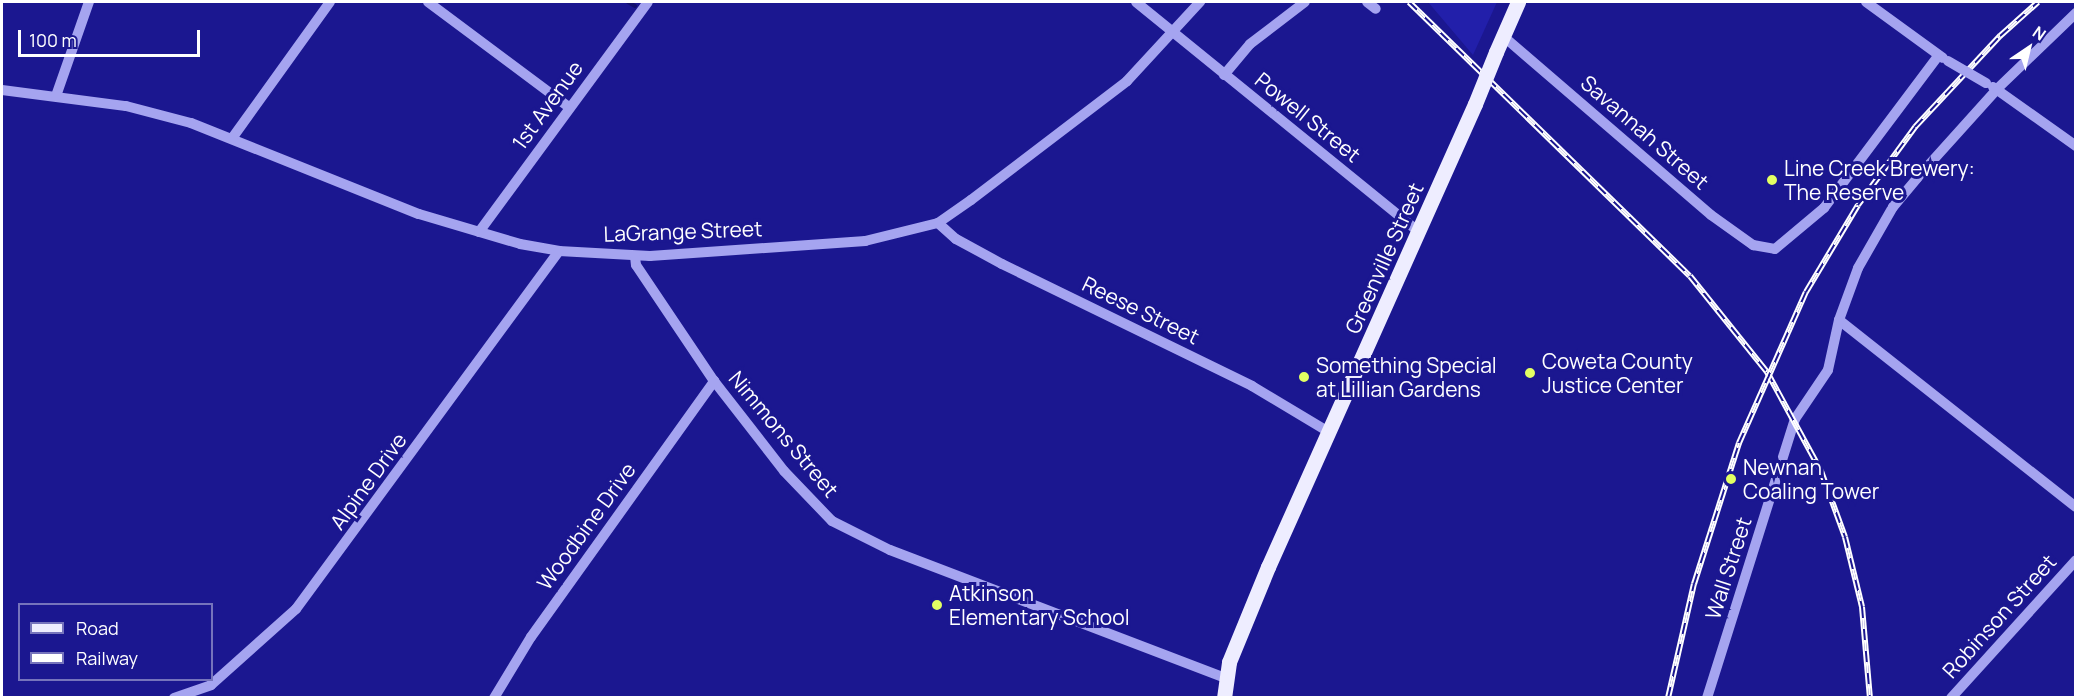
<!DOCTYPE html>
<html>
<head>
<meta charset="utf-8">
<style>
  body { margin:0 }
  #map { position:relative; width:2077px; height:699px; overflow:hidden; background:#1b1790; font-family:Manrope,sans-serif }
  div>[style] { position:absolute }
  .green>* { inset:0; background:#221faa }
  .stream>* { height:4px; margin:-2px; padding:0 2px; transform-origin:2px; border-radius:2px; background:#120f6d }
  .minor>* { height:10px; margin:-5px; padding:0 5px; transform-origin:5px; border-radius:5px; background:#a5a4f0 }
  .major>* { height:15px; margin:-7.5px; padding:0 7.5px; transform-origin:7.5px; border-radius:7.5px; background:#eeedff }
  .rail>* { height:6px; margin-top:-3px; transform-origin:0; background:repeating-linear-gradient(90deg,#1b1790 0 11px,#fff 0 22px); box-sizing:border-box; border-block:2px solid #fff }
  .minor-bridge>* { height:10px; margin:-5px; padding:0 5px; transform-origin:5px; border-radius:5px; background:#a5a4f0 }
  .major-bridge>* { height:15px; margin:-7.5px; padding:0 7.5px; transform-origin:7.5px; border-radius:7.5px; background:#eeedff }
  .dots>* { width:16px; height:16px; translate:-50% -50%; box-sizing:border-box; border:3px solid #1b1790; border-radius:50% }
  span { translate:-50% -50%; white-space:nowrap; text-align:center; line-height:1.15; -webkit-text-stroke:6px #1b1790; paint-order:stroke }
  .street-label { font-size:21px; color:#fff }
  .poi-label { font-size:21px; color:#fff }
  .left { translate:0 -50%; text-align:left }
  .frame { position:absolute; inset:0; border:3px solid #fff; pointer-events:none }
  .legend { position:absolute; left:18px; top:603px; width:195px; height:78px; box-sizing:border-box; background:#1b1790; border:2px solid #7674bc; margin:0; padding:8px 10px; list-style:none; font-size:18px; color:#fff }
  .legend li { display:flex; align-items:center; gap:12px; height:30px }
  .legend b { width:30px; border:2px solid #7674bc }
  .north { position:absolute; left:1999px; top:18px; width:60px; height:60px; -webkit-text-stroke:4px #1b1790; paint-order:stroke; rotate:35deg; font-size:16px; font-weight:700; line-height:24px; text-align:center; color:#fff }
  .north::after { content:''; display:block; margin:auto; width:21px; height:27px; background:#fff; clip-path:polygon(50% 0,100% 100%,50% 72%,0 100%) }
  .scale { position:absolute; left:18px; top:30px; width:182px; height:27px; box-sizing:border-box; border:3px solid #fff; border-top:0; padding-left:8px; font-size:18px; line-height:21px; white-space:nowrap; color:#fff; -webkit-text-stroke:4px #1b1790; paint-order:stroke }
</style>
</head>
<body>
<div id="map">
  <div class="green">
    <i style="clip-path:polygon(1428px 2px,1497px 2px,1473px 55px)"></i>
  </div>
  <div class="stream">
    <i style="left:628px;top:2px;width:8px;rotate:30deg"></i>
  </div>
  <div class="minor">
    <i style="left:428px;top:2px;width:176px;rotate:36.7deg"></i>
    <i style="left:1136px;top:2px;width:365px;rotate:39.1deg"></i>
    <i style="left:1367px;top:2px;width:11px;rotate:38deg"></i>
    <i style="left:1866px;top:2px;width:95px;rotate:36deg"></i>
    <i style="left:1503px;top:36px;width:274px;rotate:40.7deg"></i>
    <i style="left:1711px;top:215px;width:52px;rotate:35.5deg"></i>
    <i style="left:1753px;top:245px;width:22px;rotate:10deg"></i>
    <i style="left:1775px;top:249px;width:64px;rotate:-39.9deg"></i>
    <i style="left:1824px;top:208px;width:191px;rotate:-53.1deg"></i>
    <i style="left:1224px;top:75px;width:40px;rotate:-50deg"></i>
    <i style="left:1250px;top:44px;width:69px;rotate:-37.4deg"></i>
    <i style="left:1993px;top:87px;width:102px;rotate:35.4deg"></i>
    <i style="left:2px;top:90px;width:125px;rotate:7.4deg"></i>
    <i style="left:126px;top:106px;width:67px;rotate:14.7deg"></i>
    <i style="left:191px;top:123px;width:245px;rotate:21.8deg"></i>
    <i style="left:419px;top:214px;width:105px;rotate:16.5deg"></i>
    <i style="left:520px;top:244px;width:40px;rotate:10deg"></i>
    <i style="left:559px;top:251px;width:91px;rotate:3.1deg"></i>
    <i style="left:650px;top:256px;width:216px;rotate:-4deg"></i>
    <i style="left:865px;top:241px;width:75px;rotate:-13.9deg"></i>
    <i style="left:938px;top:223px;width:40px;rotate:-34.9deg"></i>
    <i style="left:971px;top:200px;width:196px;rotate:-37.3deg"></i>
    <i style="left:1127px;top:81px;width:108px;rotate:-47.3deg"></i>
    <i style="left:56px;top:96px;width:100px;rotate:-70.7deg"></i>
    <i style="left:233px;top:137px;width:166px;rotate:-54.3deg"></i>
    <i style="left:938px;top:223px;width:24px;rotate:42deg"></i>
    <i style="left:956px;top:239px;width:52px;rotate:28.5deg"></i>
    <i style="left:1002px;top:264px;width:278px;rotate:26deg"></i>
    <i style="left:1252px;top:386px;width:90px;rotate:30.9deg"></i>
    <i style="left:479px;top:232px;width:285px;rotate:-53.7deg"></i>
    <i style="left:635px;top:256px;width:9px;rotate:84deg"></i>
    <i style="left:636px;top:265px;width:140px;rotate:56.1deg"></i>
    <i style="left:714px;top:381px;width:114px;rotate:52.1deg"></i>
    <i style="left:784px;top:471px;width:69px;rotate:46.2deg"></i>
    <i style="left:832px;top:521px;width:65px;rotate:26.6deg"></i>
    <i style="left:890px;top:550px;width:360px;rotate:20.9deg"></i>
    <i style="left:1839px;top:320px;width:302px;rotate:38.3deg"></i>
    <i style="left:174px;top:698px;width:39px;rotate:-19deg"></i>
    <i style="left:211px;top:685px;width:114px;rotate:-41.8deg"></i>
    <i style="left:296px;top:609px;width:444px;rotate:-53.7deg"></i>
    <i style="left:494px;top:698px;width:71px;rotate:-58.8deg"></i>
    <i style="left:531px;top:637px;width:315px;rotate:-54.4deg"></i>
    <i style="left:1707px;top:698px;width:293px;rotate:-72.5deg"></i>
    <i style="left:1795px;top:419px;width:59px;rotate:-56deg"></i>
    <i style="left:1828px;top:370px;width:51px;rotate:-77.6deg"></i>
    <i style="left:1839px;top:320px;width:55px;rotate:-69.9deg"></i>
    <i style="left:1858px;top:268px;width:70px;rotate:-60.2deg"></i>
    <i style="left:1893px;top:207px;width:38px;rotate:-50deg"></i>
    <i style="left:1917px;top:178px;width:120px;rotate:-48deg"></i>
    <i style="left:1997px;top:89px;width:110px;rotate:-43.9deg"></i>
    <i style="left:1951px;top:698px;width:186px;rotate:-47.8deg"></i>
  </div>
  <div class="major">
    <i style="left:1496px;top:52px;width:55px;rotate:-66.3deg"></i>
    <i style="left:1224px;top:698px;width:36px;rotate:-82deg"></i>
    <i style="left:1229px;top:662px;width:103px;rotate:-67.7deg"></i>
    <i style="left:1268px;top:567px;width:507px;rotate:-65.91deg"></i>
  </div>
  <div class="rail">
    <i style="left:1409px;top:2px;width:392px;rotate:44.3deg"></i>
    <i style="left:1690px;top:276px;width:123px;rotate:51.3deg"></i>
    <i style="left:1767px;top:372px;width:113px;rotate:61.4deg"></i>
    <i style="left:1821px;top:471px;width:70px;rotate:70deg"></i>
    <i style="left:1845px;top:537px;width:72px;rotate:76.3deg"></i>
    <i style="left:1862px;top:607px;width:91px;rotate:85deg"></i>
    <i style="left:1668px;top:698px;width:117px;rotate:-77.2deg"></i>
    <i style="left:1694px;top:584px;width:148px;rotate:-72.3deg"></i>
    <i style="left:1739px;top:443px;width:165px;rotate:-66.1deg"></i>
    <i style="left:1806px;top:292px;width:101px;rotate:-59.1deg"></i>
    <i style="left:1858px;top:205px;width:97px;rotate:-53.8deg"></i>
    <i style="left:1915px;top:127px;width:125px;rotate:-47deg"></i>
    <i style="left:2000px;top:36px;width:51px;rotate:-41.8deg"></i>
  </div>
  <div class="minor-bridge">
    <i style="left:1948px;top:61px;width:44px;rotate:30.1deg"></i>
  </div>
  <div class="major-bridge">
    <i style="left:1475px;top:104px;width:56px;rotate:-68deg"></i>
  </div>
  <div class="dots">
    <i style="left:1772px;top:180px;background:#e3ff63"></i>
    <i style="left:1530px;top:373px;background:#e3ff63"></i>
    <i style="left:1304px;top:377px;background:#e3ff63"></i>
    <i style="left:1731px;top:479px;background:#e3ff63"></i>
    <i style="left:937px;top:605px;background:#e3ff63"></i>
  </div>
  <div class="street-label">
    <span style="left:547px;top:105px;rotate:-54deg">1st Avenue</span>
    <span style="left:1308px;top:117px;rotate:39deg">Powell Street</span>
    <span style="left:1645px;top:132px;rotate:41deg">Savannah Street</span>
    <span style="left:683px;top:231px;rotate:-2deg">LaGrange Street</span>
    <span style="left:1384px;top:258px;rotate:-66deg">Greenville Street</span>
    <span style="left:1141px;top:310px;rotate:26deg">Reese Street</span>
    <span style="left:784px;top:434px;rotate:50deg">Nimmons Street</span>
    <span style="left:368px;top:481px;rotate:-54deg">Alpine Drive</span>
    <span style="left:586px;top:526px;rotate:-54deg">Woodbine Drive</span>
    <span style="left:1728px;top:568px;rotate:-72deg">Wall Street</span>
    <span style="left:1999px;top:616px;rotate:-48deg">Robinson Street</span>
  </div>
  <div class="poi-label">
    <span class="left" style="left:1784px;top:180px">Line Creek Brewery:<br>The Reserve</span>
    <span class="left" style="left:1542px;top:373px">Coweta County<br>Justice Center</span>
    <span class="left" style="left:1316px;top:377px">Something Special<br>at Lillian Gardens</span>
    <span class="left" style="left:1743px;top:479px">Newnan<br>Coaling Tower</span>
    <span class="left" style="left:949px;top:605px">Atkinson<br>Elementary School</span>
  </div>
  <div class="frame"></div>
  <ul class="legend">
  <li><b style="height:8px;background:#eeedff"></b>Road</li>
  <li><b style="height:8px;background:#fff"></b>Railway</li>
  </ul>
  <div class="north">N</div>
  <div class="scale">100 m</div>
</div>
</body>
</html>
